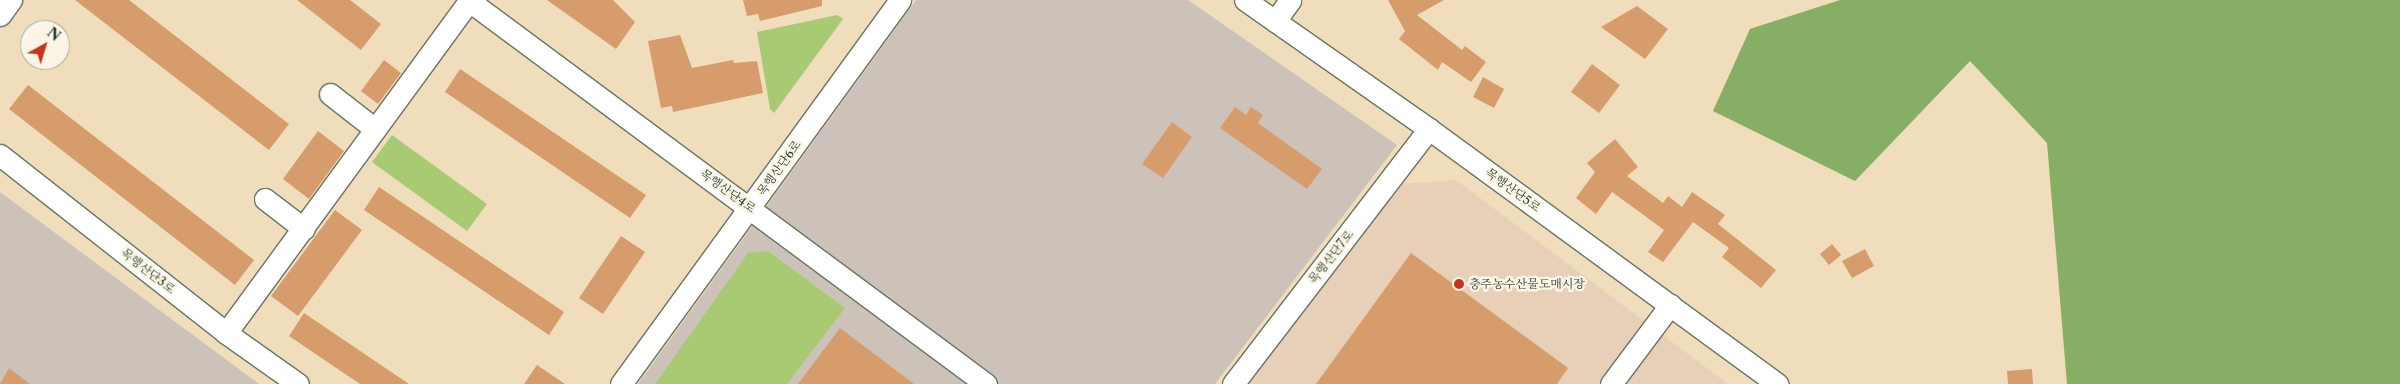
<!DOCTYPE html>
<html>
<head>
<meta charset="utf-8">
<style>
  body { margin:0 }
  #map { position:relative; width:2400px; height:384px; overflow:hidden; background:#f0ddbc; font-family:"Libre Caslon Text","Noto Serif KR",serif }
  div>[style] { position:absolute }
  .built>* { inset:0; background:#e7d0b7 }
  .industrial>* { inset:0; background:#cdc2b9 }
  .green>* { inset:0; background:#a8ca72 }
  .forest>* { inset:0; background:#86ae64 }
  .building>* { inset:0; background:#d69c6b }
  .roads { filter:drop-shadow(1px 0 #687564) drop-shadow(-1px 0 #687564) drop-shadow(0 1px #687564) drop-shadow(0 -1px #687564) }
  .minor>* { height:21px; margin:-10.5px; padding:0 10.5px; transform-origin:10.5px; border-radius:10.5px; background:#fff }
  .dots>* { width:14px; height:14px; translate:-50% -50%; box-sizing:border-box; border:2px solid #fcf5e5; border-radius:50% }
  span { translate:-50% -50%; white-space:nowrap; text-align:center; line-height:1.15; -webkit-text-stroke:5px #fcf5e5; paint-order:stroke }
  .street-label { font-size:12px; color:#1f3d34 }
  .poi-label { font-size:12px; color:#1f3d34 }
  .left { translate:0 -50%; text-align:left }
  .north { position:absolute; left:20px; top:20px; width:50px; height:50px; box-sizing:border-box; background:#fcf5e5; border:1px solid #a4ab9e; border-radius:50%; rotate:39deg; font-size:14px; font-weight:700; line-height:20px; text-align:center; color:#1f3d34 }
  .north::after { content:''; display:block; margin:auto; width:18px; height:22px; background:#c8321e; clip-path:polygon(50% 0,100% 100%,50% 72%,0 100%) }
</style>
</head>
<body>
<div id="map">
  <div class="built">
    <i style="clip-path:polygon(1456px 180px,1728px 384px,1248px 384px,1401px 184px)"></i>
  </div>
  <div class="industrial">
    <i style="clip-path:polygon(916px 0,1188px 0,1397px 145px,1215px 384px,638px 384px)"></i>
    <i style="clip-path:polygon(0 192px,259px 384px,0 384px)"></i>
  </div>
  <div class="green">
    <i style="clip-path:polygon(837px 15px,843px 19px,774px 113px,770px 109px,757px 32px)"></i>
    <i style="clip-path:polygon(392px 135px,487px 204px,467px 231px,372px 162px)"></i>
    <i style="clip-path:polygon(768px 251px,845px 308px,787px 384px,655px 384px,748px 253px)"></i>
  </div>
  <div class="forest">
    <i style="clip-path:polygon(1840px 0,2400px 0,2400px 384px,2067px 384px,2047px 143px,1970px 61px,1855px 181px,1713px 111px,1750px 29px)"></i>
  </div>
  <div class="building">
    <i style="clip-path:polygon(75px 0,129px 0,289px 124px,269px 150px)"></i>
    <i style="clip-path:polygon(297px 0,350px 0,381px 24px,361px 50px)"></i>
    <i style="clip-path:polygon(547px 0,613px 0,635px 22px,616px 49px)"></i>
    <i style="clip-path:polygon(743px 0,822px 0,822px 6px,760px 21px,758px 14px,747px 16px)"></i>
    <i style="clip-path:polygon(1388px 0,1444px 0,1417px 15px,1462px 50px,1465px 46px,1486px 62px,1471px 82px,1442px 62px,1438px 70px,1399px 39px,1405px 31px)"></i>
    <i style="clip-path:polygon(1637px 6px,1668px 29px,1645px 59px,1601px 27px)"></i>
    <i style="clip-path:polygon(680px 35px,692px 68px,733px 60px,734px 63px,757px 61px,763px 93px,673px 112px,672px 106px,661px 108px,648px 41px)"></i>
    <i style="clip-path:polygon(384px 60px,401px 73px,378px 104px,361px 91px)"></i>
    <i style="clip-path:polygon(1592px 64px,1620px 85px,1599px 113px,1571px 92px)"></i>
    <i style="clip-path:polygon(460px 69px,646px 195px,630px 218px,445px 92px)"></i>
    <i style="clip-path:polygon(1483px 77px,1504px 89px,1494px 108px,1473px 97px)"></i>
    <i style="clip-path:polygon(28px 85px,254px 260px,235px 285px,9px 109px)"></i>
    <i style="clip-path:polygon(1235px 107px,1246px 115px,1251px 107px,1263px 115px,1258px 123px,1322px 169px,1307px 189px,1220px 128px)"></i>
    <i style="clip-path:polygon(1172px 122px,1192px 137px,1163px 178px,1142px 164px)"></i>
    <i style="clip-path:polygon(318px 131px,344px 151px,309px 199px,283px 179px)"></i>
    <i style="clip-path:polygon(1615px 139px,1638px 167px,1627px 176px,1663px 203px,1668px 196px,1682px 207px,1692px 192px,1725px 215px,1718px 224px,1776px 270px,1761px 288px,1722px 257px,1729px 248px,1693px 222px,1663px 262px,1648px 252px,1664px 230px,1641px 213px,1612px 192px,1596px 214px,1576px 198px,1595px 172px,1587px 163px)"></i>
    <i style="clip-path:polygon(379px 187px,564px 312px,549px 335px,364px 210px)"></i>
    <i style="clip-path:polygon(335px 210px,362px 230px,298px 316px,271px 296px)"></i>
    <i style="clip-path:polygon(621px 236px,645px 252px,603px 314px,579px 298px)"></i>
    <i style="clip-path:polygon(1832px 244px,1841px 255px,1829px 265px,1820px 254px)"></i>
    <i style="clip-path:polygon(1865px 249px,1874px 266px,1852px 278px,1842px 261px)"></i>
    <i style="clip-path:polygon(1411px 253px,1568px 368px,1557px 384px,1316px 384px)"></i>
    <i style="clip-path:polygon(304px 313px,409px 384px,360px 384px,289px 336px)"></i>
    <i style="clip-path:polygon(840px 328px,914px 384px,798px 384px)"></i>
    <i style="clip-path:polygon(537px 365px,565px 384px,524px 384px)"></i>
    <i style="clip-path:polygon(9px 368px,30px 384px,0 384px)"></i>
    <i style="clip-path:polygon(2032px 369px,2033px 384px,2008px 384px,2007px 371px)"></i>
  </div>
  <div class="roads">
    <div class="minor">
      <i style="left:468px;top:0;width:645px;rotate:36.55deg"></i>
      <i style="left:1245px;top:0;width:225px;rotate:35deg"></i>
      <i style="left:1429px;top:129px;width:432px;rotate:36.2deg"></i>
      <i style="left:0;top:15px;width:19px;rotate:-54deg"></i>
      <i style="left:1275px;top:21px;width:26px;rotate:-54deg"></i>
      <i style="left:330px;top:94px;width:57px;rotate:37.9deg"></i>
      <i style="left:0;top:155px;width:288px;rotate:38.2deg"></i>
      <i style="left:226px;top:333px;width:88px;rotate:35.3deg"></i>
      <i style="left:265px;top:199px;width:49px;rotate:37.6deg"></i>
      <i style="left:226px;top:333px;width:411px;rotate:-53.8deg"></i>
      <i style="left:621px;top:384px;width:475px;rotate:-54deg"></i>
      <i style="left:1233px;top:384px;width:322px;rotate:-52.5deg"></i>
      <i style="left:1611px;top:384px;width:99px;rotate:-53.2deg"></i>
    </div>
  </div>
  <div class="dots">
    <i style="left:1459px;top:284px;background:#c8321e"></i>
  </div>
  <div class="street-label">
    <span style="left:779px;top:168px;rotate:-54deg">목행산단6로</span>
    <span style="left:1513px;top:190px;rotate:36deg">목행산단5로</span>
    <span style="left:728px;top:191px;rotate:36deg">목행산단4로</span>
    <span style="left:1331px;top:257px;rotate:-52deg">목행산단7로</span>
    <span style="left:148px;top:271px;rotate:38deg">목행산단3로</span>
  </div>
  <div class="poi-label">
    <span class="left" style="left:1469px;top:284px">충주농수산물도매시장</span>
  </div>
  <div class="north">N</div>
</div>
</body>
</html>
